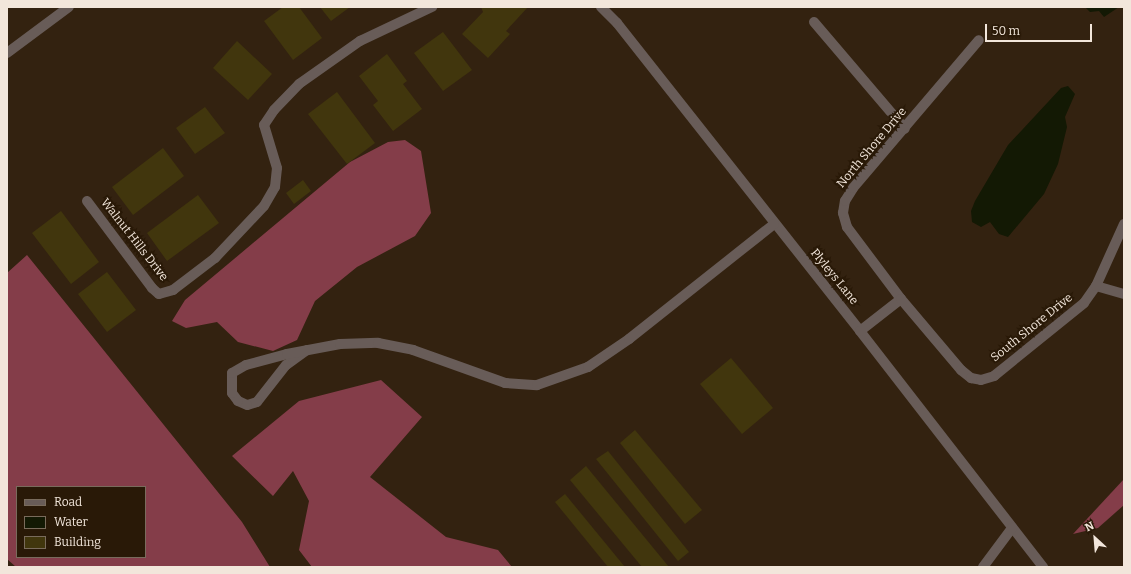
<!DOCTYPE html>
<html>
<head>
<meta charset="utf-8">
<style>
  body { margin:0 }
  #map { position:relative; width:1131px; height:574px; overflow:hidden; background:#332210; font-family:Bitter,serif }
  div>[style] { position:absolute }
  .forest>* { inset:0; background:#843d49 }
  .water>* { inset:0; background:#131904 }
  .building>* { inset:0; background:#41360d }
  .minor>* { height:10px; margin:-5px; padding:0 5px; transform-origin:5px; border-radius:5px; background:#685c58 }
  span { translate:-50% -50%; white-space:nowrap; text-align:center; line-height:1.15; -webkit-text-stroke:4px #291907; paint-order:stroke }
  .street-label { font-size:12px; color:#f2e6db }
  .frame { position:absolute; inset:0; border:8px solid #f2e6db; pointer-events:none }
  .legend { position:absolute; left:16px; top:486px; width:130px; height:72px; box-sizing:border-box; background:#291907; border:1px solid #796b5c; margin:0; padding:5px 7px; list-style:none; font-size:12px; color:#f2e6db }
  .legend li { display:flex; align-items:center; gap:8px; height:20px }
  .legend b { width:20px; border:1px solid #796b5c }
  .north { position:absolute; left:1075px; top:518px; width:40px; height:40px; -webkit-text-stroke:3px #291907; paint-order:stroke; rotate:334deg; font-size:11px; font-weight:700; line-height:16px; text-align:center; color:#f2e6db }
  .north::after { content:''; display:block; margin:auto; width:14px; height:18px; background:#f2e6db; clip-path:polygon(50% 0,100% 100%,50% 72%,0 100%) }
  .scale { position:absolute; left:985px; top:24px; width:107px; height:18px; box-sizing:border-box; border:2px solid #f2e6db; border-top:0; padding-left:5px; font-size:12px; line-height:14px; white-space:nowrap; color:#f2e6db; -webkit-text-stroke:3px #291907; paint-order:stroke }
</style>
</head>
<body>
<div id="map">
  <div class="forest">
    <i style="clip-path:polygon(405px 140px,421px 151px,431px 213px,415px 236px,357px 267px,315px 301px,297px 340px,273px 351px,238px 342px,217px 322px,186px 328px,172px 321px,185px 300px,350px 162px,388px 142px)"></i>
    <i style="clip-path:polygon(evenodd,27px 255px,242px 522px,270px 567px,16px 567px,7px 559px,7px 273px,27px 255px,17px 487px,145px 487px,145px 557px,17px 557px,17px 487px)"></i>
    <i style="clip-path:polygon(381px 380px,422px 417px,370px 477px,446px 537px,498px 550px,512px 567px,312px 567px,299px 550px,309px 501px,293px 471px,273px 496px,232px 456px,299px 401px)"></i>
    <i style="clip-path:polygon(1124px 479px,1124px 505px,1098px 528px,1073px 534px)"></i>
  </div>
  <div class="water">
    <i style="clip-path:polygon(1085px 7px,1119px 7px,1104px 17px,1099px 11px,1090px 12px)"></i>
    <i style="clip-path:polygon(1068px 86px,1075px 94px,1065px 117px,1067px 127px,1058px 164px,1044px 194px,1008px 237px,999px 234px,990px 222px,981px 227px,972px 222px,971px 211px,975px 201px,1008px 145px,1061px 88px)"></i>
  </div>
  <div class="building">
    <i style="clip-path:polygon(283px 7px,299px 7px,322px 38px,293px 60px,264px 21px)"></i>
    <i style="clip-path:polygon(320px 7px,350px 7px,331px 21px)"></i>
    <i style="clip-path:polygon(481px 7px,528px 7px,506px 31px,510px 34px,488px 58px,462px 34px,483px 12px)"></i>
    <i style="clip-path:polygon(443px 32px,472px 70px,443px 91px,414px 53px)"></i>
    <i style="clip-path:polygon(237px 41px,272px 74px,248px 100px,213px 68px)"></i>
    <i style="clip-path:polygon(387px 54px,407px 81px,403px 84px,422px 109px,393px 131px,373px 105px,378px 101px,359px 76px)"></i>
    <i style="clip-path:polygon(337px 92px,375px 143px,347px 164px,308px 114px)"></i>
    <i style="clip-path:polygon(205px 107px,225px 133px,195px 154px,176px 128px)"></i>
    <i style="clip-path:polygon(163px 148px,184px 176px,133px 215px,112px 187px)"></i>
    <i style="clip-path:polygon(303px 180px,311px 191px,294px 204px,286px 193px)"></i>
    <i style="clip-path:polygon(198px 195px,219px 223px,167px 261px,147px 233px)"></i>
    <i style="clip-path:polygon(61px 211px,99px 262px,71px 284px,32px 233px)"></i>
    <i style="clip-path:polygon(107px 272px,136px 310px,107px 332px,78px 294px)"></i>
    <i style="clip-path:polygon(731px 358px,773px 408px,742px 434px,700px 384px)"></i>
    <i style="clip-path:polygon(635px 430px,702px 510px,685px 524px,620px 443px)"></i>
    <i style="clip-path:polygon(608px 451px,689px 552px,678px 561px,596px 459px)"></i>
    <i style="clip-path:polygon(586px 466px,669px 567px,642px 567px,570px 480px)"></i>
    <i style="clip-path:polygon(565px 494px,625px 567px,608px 567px,555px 502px)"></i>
  </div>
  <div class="minor">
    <i style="left:601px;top:7px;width:23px;rotate:45deg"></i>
    <i style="left:617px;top:23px;width:392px;rotate:51.7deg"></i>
    <i style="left:860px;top:331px;width:299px;rotate:52.2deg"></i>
    <i style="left:814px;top:22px;width:140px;rotate:49.6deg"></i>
    <i style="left:7px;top:53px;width:77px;rotate:-36.6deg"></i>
    <i style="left:87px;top:201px;width:109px;rotate:53.2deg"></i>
    <i style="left:152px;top:288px;width:9px;rotate:41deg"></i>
    <i style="left:159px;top:294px;width:15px;rotate:-16deg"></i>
    <i style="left:173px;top:290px;width:53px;rotate:-37.3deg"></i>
    <i style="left:215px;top:258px;width:71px;rotate:-46.7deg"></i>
    <i style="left:264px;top:206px;width:22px;rotate:-60deg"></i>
    <i style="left:275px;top:187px;width:19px;rotate:-84deg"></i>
    <i style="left:277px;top:168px;width:45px;rotate:-106.8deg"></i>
    <i style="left:264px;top:125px;width:18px;rotate:-56deg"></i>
    <i style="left:274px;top:110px;width:36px;rotate:-46deg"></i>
    <i style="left:299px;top:84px;width:75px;rotate:-35.2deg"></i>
    <i style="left:360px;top:41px;width:80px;rotate:-25.3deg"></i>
    <i style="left:1096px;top:286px;width:29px;rotate:16deg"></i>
    <i style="left:901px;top:299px;width:90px;rotate:-126.9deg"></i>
    <i style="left:847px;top:227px;width:15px;rotate:-106deg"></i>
    <i style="left:843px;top:213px;width:12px;rotate:-81deg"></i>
    <i style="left:845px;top:201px;width:15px;rotate:-58deg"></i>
    <i style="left:853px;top:188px;width:194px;rotate:-49.6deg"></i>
    <i style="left:860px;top:331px;width:52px;rotate:-38deg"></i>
    <i style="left:901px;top:299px;width:93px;rotate:49.8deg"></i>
    <i style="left:961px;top:370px;width:13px;rotate:39deg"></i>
    <i style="left:971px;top:378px;width:10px;rotate:11deg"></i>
    <i style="left:981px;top:380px;width:14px;rotate:-17deg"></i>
    <i style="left:994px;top:376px;width:116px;rotate:-39deg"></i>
    <i style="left:1084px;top:303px;width:21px;rotate:-55deg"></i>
    <i style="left:1096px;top:286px;width:68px;rotate:-65.7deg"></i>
    <i style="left:307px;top:350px;width:26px;rotate:144deg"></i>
    <i style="left:286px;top:365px;width:47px;rotate:128.1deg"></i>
    <i style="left:257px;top:402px;width:10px;rotate:163deg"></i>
    <i style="left:247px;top:405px;width:10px;rotate:-156deg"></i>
    <i style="left:238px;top:401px;width:10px;rotate:-127deg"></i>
    <i style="left:232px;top:393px;width:20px;rotate:-90deg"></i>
    <i style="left:232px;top:373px;width:16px;rotate:-30deg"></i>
    <i style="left:246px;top:365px;width:42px;rotate:-15deg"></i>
    <i style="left:287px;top:354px;width:54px;rotate:-10.7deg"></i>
    <i style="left:340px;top:344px;width:38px;rotate:-2deg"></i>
    <i style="left:378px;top:343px;width:36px;rotate:11deg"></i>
    <i style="left:413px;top:350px;width:98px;rotate:19.7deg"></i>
    <i style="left:505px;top:383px;width:32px;rotate:4deg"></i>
    <i style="left:537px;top:385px;width:54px;rotate:-19.4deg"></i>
    <i style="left:588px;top:367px;width:50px;rotate:-34.3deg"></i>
    <i style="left:629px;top:339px;width:185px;rotate:-38.4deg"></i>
    <i style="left:983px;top:567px;width:49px;rotate:-53.4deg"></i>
  </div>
  <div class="street-label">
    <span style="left:872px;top:148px;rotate:-50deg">North Shore Drive</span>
    <span style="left:134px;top:240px;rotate:52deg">Walnut Hills Drive</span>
    <span style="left:834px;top:277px;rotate:51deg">Plyleys Lane</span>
    <span style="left:1032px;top:328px;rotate:-39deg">South Shore Drive</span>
  </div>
  <div class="frame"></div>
  <ul class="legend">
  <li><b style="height:5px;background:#685c58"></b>Road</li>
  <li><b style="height:11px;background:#131904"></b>Water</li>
  <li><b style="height:11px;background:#41360d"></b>Building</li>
  </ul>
  <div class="north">N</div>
  <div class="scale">50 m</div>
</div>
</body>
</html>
